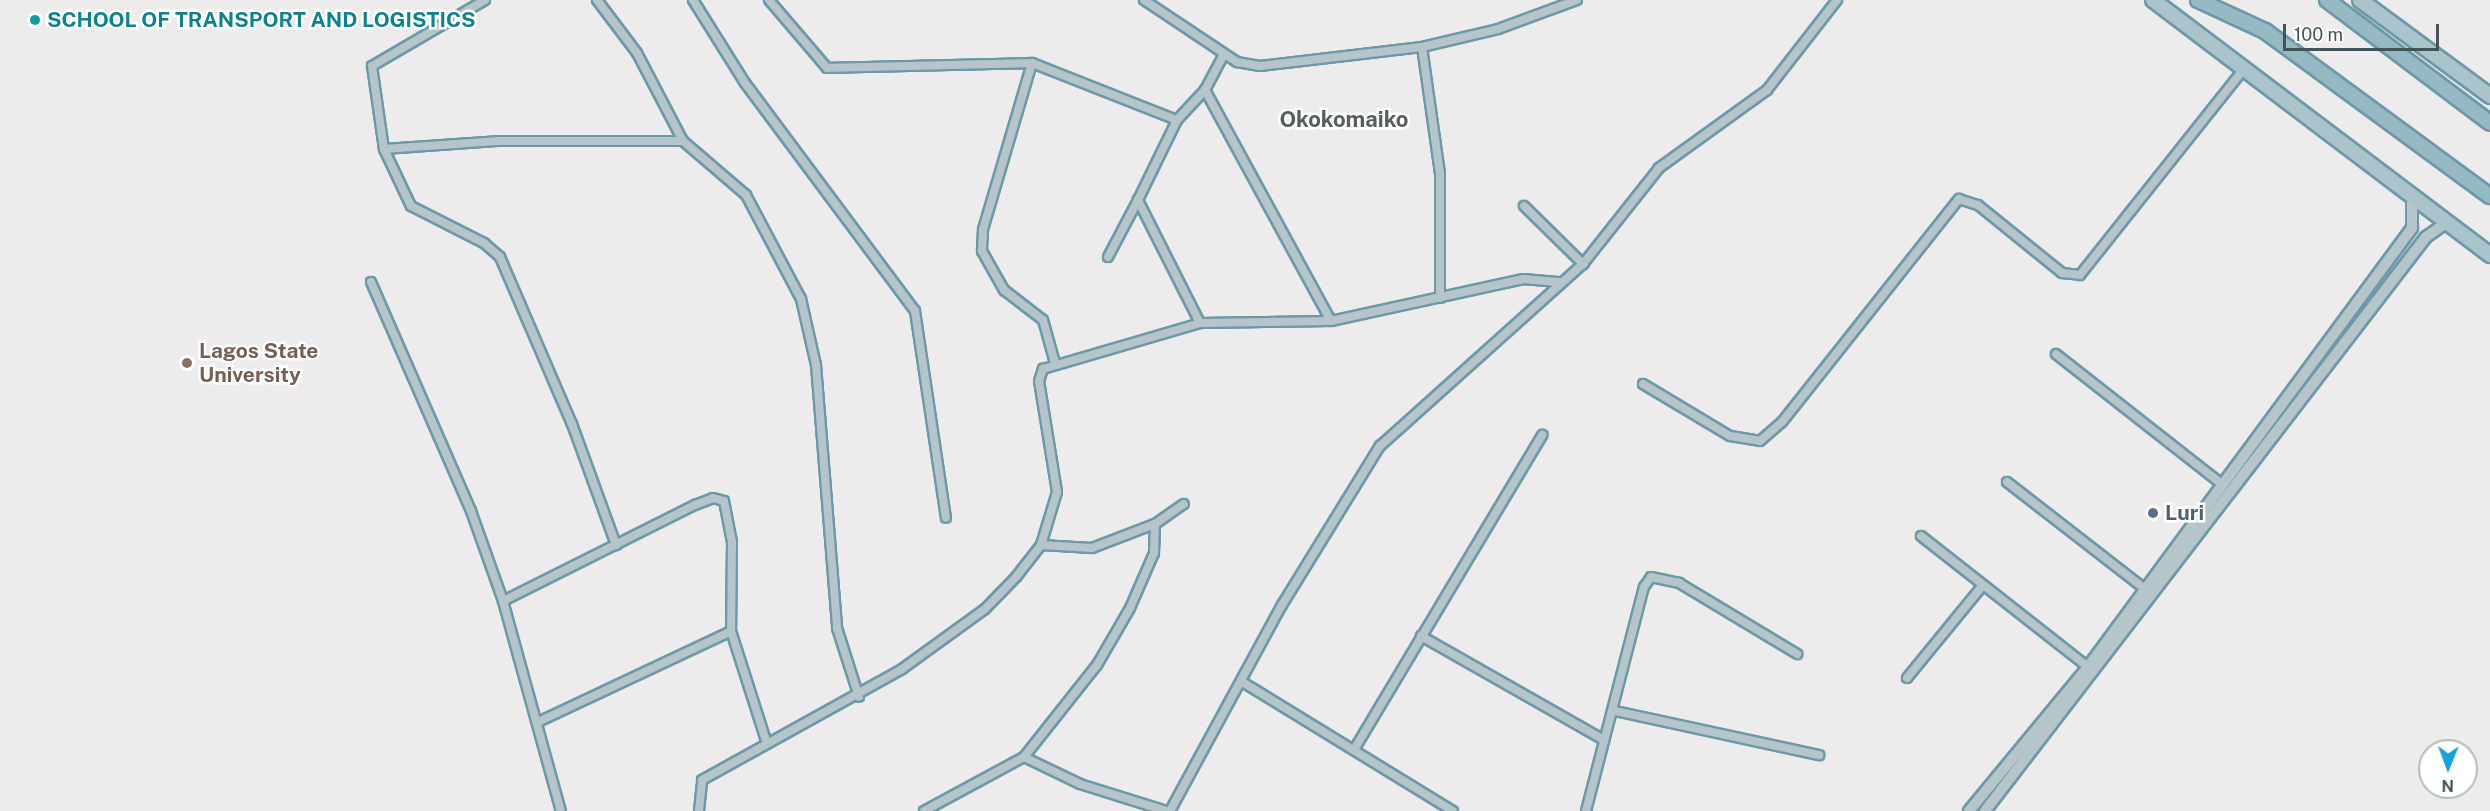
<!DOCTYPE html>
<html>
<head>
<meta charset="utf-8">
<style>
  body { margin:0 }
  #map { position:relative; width:2490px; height:811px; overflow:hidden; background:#eeebec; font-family:"Public Sans",sans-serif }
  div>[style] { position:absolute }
  .roads { filter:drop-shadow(2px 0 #6c99a8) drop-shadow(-2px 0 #6c99a8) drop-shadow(0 2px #6c99a8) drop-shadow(0 -2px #6c99a8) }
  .minor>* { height:8px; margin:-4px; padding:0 4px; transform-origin:4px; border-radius:4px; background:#b6c5c9 }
  .tertiary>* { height:10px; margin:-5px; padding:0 5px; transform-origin:5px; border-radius:5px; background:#b6c5c9 }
  .primary>* { height:14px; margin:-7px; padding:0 7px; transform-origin:7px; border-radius:7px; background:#aac4cc }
  .trunk>* { height:14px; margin:-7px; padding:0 7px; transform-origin:7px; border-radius:7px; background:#96b9c4 }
  .dots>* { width:16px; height:16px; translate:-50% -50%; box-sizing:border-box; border:3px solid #fff; border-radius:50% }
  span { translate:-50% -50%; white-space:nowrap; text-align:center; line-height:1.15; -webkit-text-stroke:5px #fff; paint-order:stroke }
  .culture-label { font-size:21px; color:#0d838f; font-weight:700 }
  .left { translate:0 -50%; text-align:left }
  .education-label { font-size:21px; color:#785e54; font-weight:700 }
  .service-label { font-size:21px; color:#4e5e75; font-weight:700 }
  .neighbourhood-label { font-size:22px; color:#585e60; font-weight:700 }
  .north { position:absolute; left:2418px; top:739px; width:60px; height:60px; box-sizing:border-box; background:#fff; border:2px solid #b4bbbd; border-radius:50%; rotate:181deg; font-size:16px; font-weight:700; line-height:24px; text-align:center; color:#435459 }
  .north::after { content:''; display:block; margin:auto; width:21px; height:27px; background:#15a3de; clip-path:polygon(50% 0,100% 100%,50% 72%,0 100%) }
  .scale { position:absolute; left:2283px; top:24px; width:156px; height:27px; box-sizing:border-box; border:3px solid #435459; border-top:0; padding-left:8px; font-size:18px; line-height:21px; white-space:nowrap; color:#435459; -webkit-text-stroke:4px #fff; paint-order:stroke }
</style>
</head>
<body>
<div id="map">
  <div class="roads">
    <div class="minor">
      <i style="left:485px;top:0;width:131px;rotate:149.7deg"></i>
      <i style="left:372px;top:66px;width:84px;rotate:81.8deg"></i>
      <i style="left:384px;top:149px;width:63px;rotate:64.7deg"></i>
      <i style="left:411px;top:206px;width:82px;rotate:26.9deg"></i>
      <i style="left:484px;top:243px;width:21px;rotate:41deg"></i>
      <i style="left:500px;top:257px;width:182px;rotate:66.7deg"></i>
      <i style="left:572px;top:424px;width:129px;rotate:70deg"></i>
      <i style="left:597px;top:0;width:66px;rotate:53deg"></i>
      <i style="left:637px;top:53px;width:99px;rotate:62.4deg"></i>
      <i style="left:683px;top:141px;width:83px;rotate:40.6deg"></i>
      <i style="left:746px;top:195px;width:118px;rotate:62.1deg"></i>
      <i style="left:801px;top:299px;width:68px;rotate:77.2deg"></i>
      <i style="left:816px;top:365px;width:264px;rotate:85.4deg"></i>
      <i style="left:837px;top:628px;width:72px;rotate:72.3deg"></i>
      <i style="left:693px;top:0;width:98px;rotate:57.9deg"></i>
      <i style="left:745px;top:83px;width:284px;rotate:53.3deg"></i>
      <i style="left:915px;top:311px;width:209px;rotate:81.5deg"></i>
      <i style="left:769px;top:0;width:89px;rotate:49.5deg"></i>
      <i style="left:827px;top:68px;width:205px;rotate:-1.4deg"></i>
      <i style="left:1032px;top:63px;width:156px;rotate:21.5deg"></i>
      <i style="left:1144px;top:0;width:112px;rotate:33.7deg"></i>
      <i style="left:1237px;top:62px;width:23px;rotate:10deg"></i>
      <i style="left:1260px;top:66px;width:163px;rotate:-6.7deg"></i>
      <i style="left:1422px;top:47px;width:78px;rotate:-13.3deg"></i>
      <i style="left:1498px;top:29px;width:84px;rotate:-20.2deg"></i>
      <i style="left:1422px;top:47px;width:128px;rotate:81.9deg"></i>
      <i style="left:1440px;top:174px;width:124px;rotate:90deg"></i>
      <i style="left:1032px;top:63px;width:174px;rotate:106.4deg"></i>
      <i style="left:983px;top:230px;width:21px;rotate:93deg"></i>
      <i style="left:982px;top:251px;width:45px;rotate:60.6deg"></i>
      <i style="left:1004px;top:290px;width:49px;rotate:37.6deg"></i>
      <i style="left:1043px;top:320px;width:45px;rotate:74.4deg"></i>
      <i style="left:1205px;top:90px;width:263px;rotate:61.4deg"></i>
      <i style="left:384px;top:149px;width:113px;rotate:-4deg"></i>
      <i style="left:497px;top:141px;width:186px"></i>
      <i style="left:1524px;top:206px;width:83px;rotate:44.5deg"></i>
      <i style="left:1108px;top:257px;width:64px;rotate:-62.2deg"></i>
      <i style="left:371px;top:282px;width:250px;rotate:66.4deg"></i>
      <i style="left:471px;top:511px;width:96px;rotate:70.4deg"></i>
      <i style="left:503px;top:601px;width:218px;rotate:74.6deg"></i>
      <i style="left:1200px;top:323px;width:138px;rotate:-116.8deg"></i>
      <i style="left:1138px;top:200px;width:89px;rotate:-64deg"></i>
      <i style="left:1177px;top:120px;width:41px;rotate:-47deg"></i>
      <i style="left:1205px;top:90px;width:40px;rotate:-62deg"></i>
      <i style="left:2056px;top:354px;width:212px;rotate:38.1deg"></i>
      <i style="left:1643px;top:384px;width:101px;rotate:30.9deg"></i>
      <i style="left:1730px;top:436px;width:30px;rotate:9deg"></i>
      <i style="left:1760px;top:441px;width:29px;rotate:-41deg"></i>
      <i style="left:1782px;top:422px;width:285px;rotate:-51.6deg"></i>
      <i style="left:1959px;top:199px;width:20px;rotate:18deg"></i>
      <i style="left:1978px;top:205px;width:108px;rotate:39deg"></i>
      <i style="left:2062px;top:273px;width:18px;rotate:6deg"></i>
      <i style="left:2080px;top:275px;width:263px;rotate:-51.5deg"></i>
      <i style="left:2007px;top:482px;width:176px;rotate:37.8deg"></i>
      <i style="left:1921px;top:536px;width:212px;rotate:38.1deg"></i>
      <i style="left:1041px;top:545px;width:51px;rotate:3.4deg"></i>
      <i style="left:1092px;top:548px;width:67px;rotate:-20.9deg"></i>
      <i style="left:503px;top:601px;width:215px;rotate:-26.6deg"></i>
      <i style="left:695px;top:505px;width:19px;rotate:-21deg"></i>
      <i style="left:713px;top:498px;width:11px;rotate:15deg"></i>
      <i style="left:724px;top:501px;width:42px;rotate:79deg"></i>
      <i style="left:732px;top:542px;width:89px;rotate:90.6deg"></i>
      <i style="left:731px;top:631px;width:115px;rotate:72.3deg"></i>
      <i style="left:1421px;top:636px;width:210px;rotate:29.6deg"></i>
      <i style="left:1907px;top:678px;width:120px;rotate:-50.7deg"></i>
      <i style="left:1244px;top:683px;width:245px;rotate:31.5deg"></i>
      <i style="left:1615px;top:711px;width:209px;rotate:12.2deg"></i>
      <i style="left:538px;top:722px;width:213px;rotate:-25.2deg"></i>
      <i style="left:1355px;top:748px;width:365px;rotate:-59.1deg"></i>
      <i style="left:1024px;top:757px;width:62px;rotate:25.7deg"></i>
      <i style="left:1080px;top:784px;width:90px;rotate:17.4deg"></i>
      <i style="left:699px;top:811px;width:31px;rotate:-84deg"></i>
      <i style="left:702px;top:780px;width:229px;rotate:-29deg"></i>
      <i style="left:902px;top:669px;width:102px;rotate:-35.9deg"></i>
      <i style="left:985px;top:609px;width:45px;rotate:-45.9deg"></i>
      <i style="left:1016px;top:577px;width:41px;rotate:-52deg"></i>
      <i style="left:1041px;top:545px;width:55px;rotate:-73.2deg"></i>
      <i style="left:1057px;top:492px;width:112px;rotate:-99.2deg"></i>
      <i style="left:1039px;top:381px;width:13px;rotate:-72deg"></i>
      <i style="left:1043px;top:369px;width:164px;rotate:-16.3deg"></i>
      <i style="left:1200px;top:323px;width:131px;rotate:-0.9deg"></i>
      <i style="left:1331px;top:321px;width:197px;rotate:-12.3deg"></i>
      <i style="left:1523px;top:279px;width:38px;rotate:5deg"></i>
      <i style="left:924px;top:811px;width:114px;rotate:-28.4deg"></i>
      <i style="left:1024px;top:757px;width:117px;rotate:-51.6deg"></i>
      <i style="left:1097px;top:665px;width:66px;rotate:-59.9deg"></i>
      <i style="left:1130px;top:608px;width:60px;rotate:-66.4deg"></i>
      <i style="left:1154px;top:553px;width:29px;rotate:-88deg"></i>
      <i style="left:1155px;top:524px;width:35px;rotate:-35deg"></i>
      <i style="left:1170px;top:811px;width:234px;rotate:-61.5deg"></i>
      <i style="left:1282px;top:605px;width:187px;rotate:-58.4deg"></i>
      <i style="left:1380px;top:446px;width:273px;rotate:-41.9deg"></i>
      <i style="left:1583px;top:264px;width:122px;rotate:-51.6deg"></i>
      <i style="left:1659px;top:168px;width:133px;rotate:-35.8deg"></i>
      <i style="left:1767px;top:90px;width:114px;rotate:-52.1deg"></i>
      <i style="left:1586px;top:811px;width:231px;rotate:-75.5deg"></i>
      <i style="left:1644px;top:587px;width:12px;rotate:-55deg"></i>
      <i style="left:1651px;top:577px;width:29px;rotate:12deg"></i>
      <i style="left:1679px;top:583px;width:138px;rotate:31deg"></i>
    </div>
    <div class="tertiary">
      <i style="left:1969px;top:811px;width:187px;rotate:-50.4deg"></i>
      <i style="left:2088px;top:667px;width:546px;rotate:-53.57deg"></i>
      <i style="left:2412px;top:228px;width:28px;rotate:-90deg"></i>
      <i style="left:1985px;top:811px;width:724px;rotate:-52.47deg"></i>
      <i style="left:2426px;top:237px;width:24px;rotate:-35deg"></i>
    </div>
    <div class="primary">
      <i style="left:2153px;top:0;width:423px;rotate:37.1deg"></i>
      <i style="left:2360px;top:0;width:162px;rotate:36.4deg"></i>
    </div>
    <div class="trunk">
      <i style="left:2198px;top:0;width:74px;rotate:24.8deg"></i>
      <i style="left:2265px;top:31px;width:279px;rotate:36.3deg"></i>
      <i style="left:2327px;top:0;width:204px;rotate:37deg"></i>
    </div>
  </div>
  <div class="dots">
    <i style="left:35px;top:20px;background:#0f9aa8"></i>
    <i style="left:187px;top:363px;background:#8d6e63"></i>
    <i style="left:2153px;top:513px;background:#5c6f8a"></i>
  </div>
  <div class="culture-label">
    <span class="left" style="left:47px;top:20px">SCHOOL OF TRANSPORT AND LOGISTICS</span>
  </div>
  <div class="education-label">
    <span class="left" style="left:199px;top:363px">Lagos State<br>University</span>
  </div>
  <div class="service-label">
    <span class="left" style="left:2165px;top:513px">Luri</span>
  </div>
  <div class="neighbourhood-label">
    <span style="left:1344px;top:120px">Okokomaiko</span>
  </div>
  <div class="north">N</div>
  <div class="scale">100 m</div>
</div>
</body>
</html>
